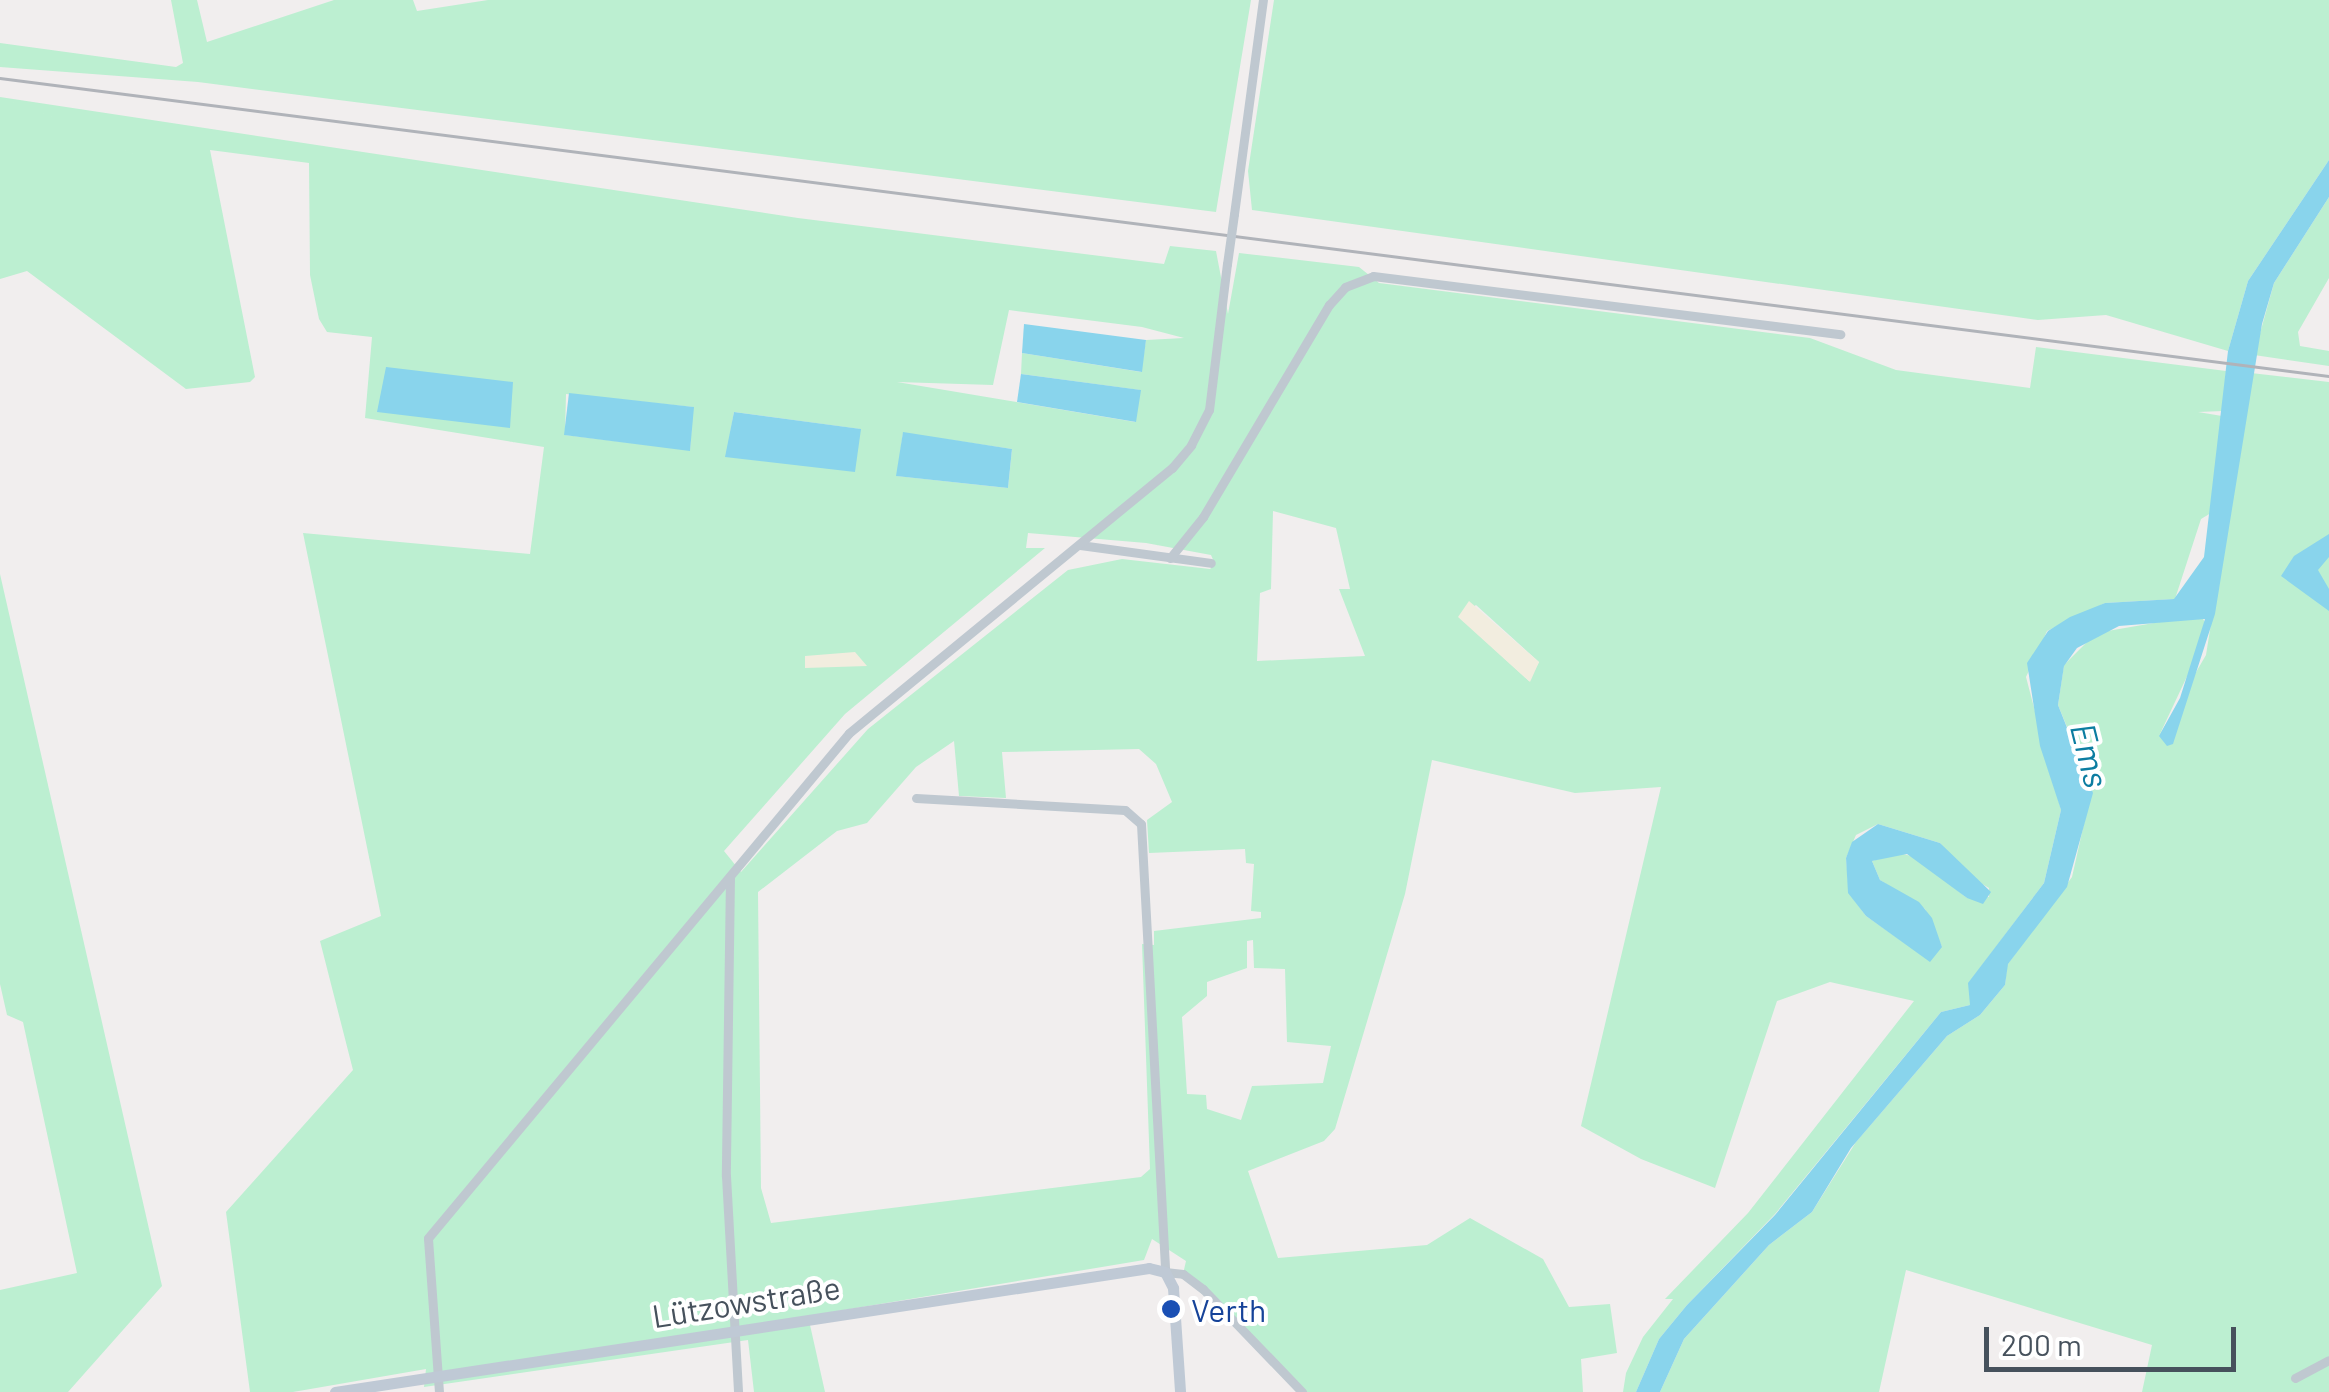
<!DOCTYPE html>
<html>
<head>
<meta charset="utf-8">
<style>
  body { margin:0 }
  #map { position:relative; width:2329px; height:1392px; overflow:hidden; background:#f1eeee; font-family:Barlow,sans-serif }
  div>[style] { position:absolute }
  .green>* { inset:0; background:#bcefd1 }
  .sand>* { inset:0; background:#f2eddf }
  .water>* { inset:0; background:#89d4ec }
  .street>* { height:9px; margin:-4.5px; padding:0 4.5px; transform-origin:4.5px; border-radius:4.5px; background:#bfc8d0 }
  .secondary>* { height:11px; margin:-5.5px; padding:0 5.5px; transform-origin:5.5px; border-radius:5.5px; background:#bfc9d5 }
  .rail>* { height:2.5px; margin:-1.25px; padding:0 1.25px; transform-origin:1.25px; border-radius:1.25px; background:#b0b3b9 }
  .street-bridge>* { height:9px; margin:-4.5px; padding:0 4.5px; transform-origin:4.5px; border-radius:4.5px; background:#bfc8d0 }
  .dots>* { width:28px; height:28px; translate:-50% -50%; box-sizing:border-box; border:5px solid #fff; border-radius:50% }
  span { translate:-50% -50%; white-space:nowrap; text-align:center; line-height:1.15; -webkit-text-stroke:8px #fff; paint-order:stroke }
  .street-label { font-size:32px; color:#46515c }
  .transit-label { font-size:32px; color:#164399 }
  .left { translate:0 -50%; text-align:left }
  .water-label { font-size:35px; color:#0c7da1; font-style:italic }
  .scale { position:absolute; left:1984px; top:1327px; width:252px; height:45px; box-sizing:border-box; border:5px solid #46515c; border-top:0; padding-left:12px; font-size:30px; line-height:35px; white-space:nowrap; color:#46515c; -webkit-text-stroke:8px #fff; paint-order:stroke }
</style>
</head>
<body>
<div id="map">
  <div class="green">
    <i style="clip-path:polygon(171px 0,197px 0,207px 42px,334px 0,413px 0,417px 11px,488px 0,1251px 0,1216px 212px,198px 82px,0 67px,0 43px,176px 67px,183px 63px)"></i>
    <i style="clip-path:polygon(1274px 0,2329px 0,2329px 160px,2248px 281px,2228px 351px,2106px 315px,2038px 320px,1252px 210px,1248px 171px)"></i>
    <i style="clip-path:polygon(evenodd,0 97px,798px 218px,1164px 264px,1170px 246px,1216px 251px,1228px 314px,1239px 253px,1359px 267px,1379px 283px,1810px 338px,1896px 370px,2030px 388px,2036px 347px,2226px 371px,2223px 411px,2198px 412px,2222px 416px,2211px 513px,2201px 519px,2175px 599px,2105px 603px,2047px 631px,2026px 677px,2061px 810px,2044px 883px,1974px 976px,1970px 1005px,1941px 1012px,1775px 1214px,1687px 1305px,1659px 1339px,1636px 1392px,1623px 1392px,1626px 1373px,1643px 1337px,1673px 1299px,1665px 1299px,1748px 1213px,1914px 1001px,1830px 982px,1777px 1001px,1715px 1188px,1641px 1159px,1581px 1126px,1661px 787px,1575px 793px,1432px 760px,1405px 894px,1335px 1129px,1324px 1141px,1248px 1171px,1278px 1258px,1427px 1245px,1470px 1218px,1543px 1259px,1569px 1307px,1610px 1304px,1617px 1353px,1581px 1359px,1583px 1392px,1302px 1392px,1183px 1274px,1186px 1261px,1152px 1239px,1144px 1260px,808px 1316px,825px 1392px,754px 1392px,748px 1340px,424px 1387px,426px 1369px,293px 1392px,250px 1392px,226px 1212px,353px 1070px,320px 941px,381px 916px,303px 533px,530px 554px,544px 447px,365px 418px,372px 337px,327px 332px,319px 319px,310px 275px,309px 163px,210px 150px,255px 377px,250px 382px,186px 389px,27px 271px,0 279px,0 97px,1009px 310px,1142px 327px,1184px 338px,1146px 340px,1141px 372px,1022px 353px,1021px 374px,1140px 390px,1135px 422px,897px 382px,993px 385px,1009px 310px,0 97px,566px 394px,693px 407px,690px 450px,565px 435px,566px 394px,0 97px,734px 412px,860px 429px,861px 430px,726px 457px,734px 412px,0 97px,903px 433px,1012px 449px,1008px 488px,897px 476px,903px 433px,0 97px,1273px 511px,1336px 528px,1350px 589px,1339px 589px,1365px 656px,1257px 661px,1260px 593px,1271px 589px,1273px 511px,0 97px,1028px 533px,1146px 543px,1211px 555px,1215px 564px,1210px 569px,1122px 559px,1068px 570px,868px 729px,741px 872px,724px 851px,845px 714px,1045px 548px,1026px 548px,1028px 533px,0 97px,1476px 605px,1539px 662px,1529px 681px,1459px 617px,1476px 605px,0 97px,954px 741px,959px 796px,1006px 798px,1002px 752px,1139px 749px,1156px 764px,1172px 802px,1147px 820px,1149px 853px,1245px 849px,1246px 863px,1254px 864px,1251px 911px,1261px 912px,1261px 918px,1154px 931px,1154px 945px,1142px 944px,1150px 1169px,1141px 1177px,771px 1223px,761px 1188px,758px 892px,837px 831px,867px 823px,916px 767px,954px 741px,0 97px,1878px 824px,1940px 843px,1967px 875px,1989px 888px,1989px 897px,1967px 898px,1915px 857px,1899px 853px,1872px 861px,1880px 880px,1925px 909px,1942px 947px,1906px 944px,1866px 916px,1849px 893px,1846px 858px,1856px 835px,1878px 824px,0 97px,1253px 940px,1254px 968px,1285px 969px,1287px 1042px,1331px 1046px,1323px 1083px,1252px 1086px,1241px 1120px,1207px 1109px,1206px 1095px,1187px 1094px,1182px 1017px,1207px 996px,1207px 982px,1247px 968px,1247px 941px,1253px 940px)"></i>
    <i style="clip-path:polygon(2329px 197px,2329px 278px,2298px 332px,2300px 346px,2329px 351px,2329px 366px,2254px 355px,2274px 283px)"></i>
    <i style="clip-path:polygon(2251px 373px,2329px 382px,2329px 1392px,2142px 1392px,2152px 1345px,1906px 1270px,1879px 1392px,1660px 1392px,1684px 1339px,1769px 1245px,1812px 1212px,1856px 1142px,1947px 1036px,1980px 1015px,2005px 985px,2007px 965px,2072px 877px,2092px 788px,2058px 705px,2064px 665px,2096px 633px,2200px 615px,2205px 622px,2190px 670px,2159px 736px,2206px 655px)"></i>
    <i style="clip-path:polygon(0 574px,162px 1286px,68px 1392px,0 1392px,0 1290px,77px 1273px,23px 1022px,7px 1015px,0 984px)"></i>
  </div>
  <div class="sand">
    <i style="clip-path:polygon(1469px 601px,1539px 662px,1530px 682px,1458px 617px)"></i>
    <i style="clip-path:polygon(855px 652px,867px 666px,805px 668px,805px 656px)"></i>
  </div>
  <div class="water">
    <i style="clip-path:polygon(2329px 160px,2329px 197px,2274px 283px,2262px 324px,2215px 614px,2173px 744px,2167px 746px,2159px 736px,2180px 698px,2205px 619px,2119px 626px,2077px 648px,2064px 666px,2058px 705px,2093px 793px,2067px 887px,2008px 964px,2005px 985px,1980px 1015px,1947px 1036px,1851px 1148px,1812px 1212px,1769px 1245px,1684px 1339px,1660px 1392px,1636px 1392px,1659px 1339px,1687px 1305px,1775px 1215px,1941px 1012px,1970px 1005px,1968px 983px,2044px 883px,2061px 810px,2040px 746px,2027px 663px,2048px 631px,2070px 617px,2105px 603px,2174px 599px,2204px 557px,2228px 351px,2248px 281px)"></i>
    <i style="clip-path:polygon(1024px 324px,1146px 340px,1142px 372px,1022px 353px)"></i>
    <i style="clip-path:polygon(386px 367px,513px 382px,510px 428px,377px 412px)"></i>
    <i style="clip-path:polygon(1021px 374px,1141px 390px,1136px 422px,1017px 402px)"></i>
    <i style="clip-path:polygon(569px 393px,694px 407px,690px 451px,564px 435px)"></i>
    <i style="clip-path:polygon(734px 412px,861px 429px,855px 472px,725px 457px)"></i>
    <i style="clip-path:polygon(903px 432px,1012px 449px,1008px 488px,896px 476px)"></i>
    <i style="clip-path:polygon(2329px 534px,2329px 557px,2318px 570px,2329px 589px,2329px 611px,2281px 576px,2294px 556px)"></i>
    <i style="clip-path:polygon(1878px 824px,1940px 843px,1991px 892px,1983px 904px,1967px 898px,1907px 854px,1872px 861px,1880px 880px,1919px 902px,1932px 918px,1942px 947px,1930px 962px,1866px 916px,1848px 893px,1846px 858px,1852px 842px)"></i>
  </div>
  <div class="street">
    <i style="left:1234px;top:214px;width:216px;rotate:-82.3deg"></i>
    <i style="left:1080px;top:545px;width:132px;rotate:7.8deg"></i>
    <i style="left:1170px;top:558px;width:53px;rotate:-51.2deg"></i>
    <i style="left:1203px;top:517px;width:247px;rotate:-59.3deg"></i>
    <i style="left:1329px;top:305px;width:24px;rotate:-48deg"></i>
    <i style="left:1345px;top:287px;width:30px;rotate:-21deg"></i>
    <i style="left:1373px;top:276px;width:471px;rotate:7.1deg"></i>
    <i style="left:916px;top:798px;width:209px;rotate:3.3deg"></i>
    <i style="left:1125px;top:810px;width:21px;rotate:41deg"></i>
    <i style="left:1141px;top:824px;width:449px;rotate:86.9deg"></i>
    <i style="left:1165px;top:1272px;width:18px;rotate:6deg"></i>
    <i style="left:1183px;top:1274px;width:25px;rotate:37deg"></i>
    <i style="left:1203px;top:1289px;width:143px;rotate:46.1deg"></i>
    <i style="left:730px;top:876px;width:300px;rotate:90.8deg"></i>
    <i style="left:726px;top:1176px;width:216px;rotate:86.8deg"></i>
    <i style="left:2295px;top:1378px;width:38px;rotate:-28deg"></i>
    <i style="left:439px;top:1392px;width:154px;rotate:-94.1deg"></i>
    <i style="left:428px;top:1238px;width:657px;rotate:-50.18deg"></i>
    <i style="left:849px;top:733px;width:418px;rotate:-39.4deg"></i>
    <i style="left:1172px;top:468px;width:30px;rotate:-50deg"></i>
    <i style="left:1191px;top:445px;width:39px;rotate:-63deg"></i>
    <i style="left:1209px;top:410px;width:147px;rotate:-83deg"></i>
  </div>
  <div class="secondary">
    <i style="left:335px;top:1392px;width:823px;rotate:-8.66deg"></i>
    <i style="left:1149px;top:1268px;width:16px;rotate:14deg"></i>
    <i style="left:1165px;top:1272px;width:18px;rotate:63deg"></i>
    <i style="left:1173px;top:1288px;width:104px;rotate:86.1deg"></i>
  </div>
  <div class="rail">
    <i style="left:0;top:78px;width:2348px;rotate:7.29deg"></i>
  </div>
  <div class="street-bridge">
    <i style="left:1227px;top:264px;width:50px;rotate:-82deg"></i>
  </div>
  <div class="dots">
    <i style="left:1171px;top:1309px;background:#1a4fb4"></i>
  </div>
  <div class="street-label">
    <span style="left:746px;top:1301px;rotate:-9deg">Lützowstraße</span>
  </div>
  <div class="transit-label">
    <span class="left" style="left:1191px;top:1309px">Verth</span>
  </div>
  <div class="water-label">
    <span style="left:2091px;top:755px;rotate:76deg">Ems</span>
  </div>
  <div class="scale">200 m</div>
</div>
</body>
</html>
